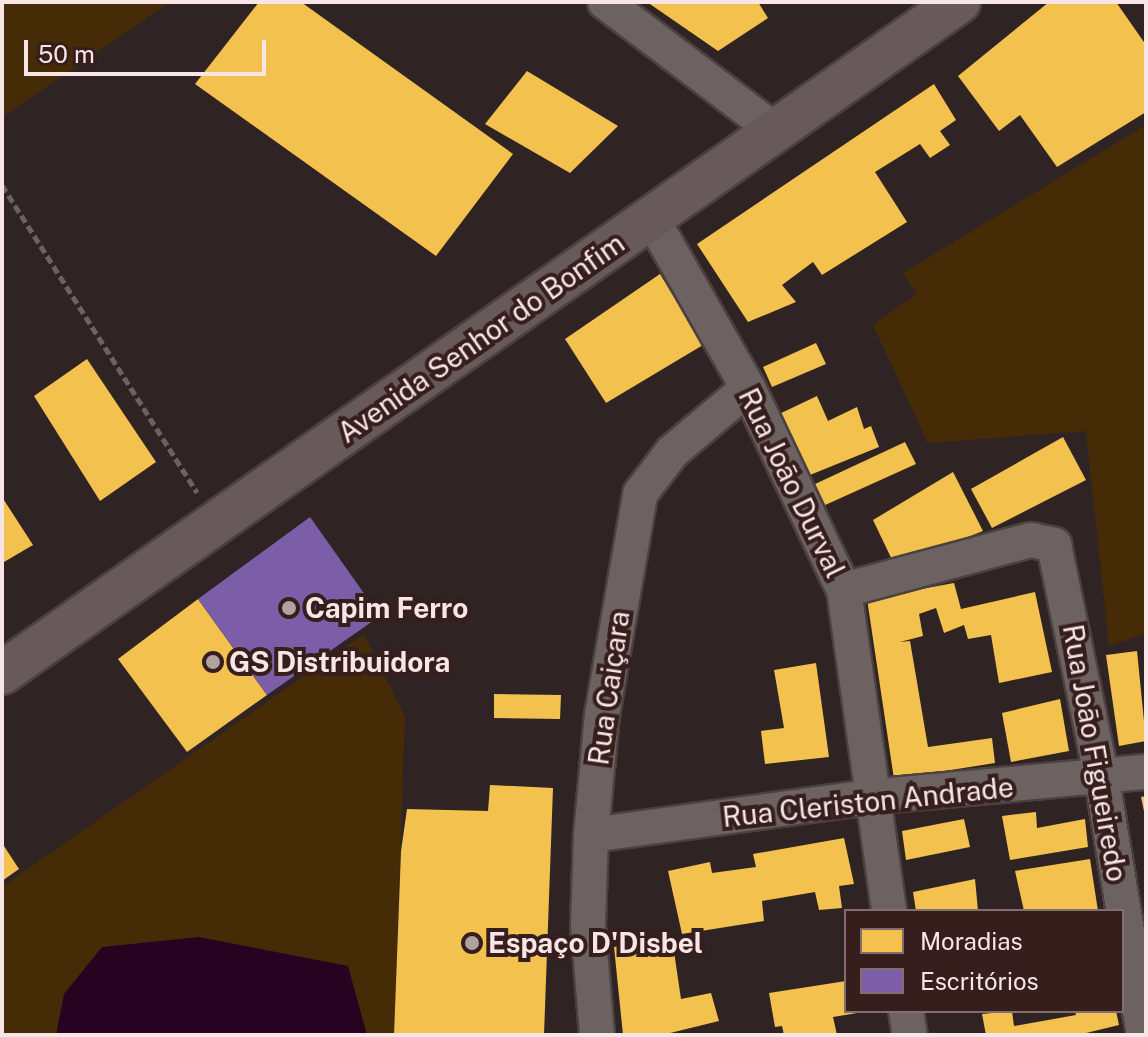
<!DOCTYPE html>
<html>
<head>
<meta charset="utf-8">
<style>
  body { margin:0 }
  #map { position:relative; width:1148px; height:1037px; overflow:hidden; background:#302323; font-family:"Public Sans",sans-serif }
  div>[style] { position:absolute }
  .green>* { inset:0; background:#462c06 }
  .water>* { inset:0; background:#280321 }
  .homes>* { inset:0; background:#f2c14e }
  .offices>* { inset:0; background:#7b5ea7 }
  .path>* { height:5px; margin-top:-2.5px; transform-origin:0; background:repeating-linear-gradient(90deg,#6c6262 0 8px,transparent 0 12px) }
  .roads { filter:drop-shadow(2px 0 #4c4040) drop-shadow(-2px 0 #4c4040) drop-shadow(0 2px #4c4040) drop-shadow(0 -2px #4c4040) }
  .minor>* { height:34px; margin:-17px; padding:0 17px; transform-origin:17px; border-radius:17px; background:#6c6261 }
  .major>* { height:42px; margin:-21px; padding:0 21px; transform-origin:21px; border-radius:21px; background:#68595a }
  .dots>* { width:22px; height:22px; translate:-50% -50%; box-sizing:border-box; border:4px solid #361e1d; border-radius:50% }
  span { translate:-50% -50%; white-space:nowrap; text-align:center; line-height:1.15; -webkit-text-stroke:8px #361e1d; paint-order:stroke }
  .street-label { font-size:28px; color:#f7e6e5 }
  .poi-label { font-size:28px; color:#f7e6e5; font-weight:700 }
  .left { translate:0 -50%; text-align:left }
  .frame { position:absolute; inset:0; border:4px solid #f7e6e5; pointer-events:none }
  .legend { position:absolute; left:844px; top:909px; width:280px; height:104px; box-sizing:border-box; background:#361e1d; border:2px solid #836e6d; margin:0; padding:10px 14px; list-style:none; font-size:24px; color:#f7e6e5 }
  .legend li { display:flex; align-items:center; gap:16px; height:40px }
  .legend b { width:40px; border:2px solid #836e6d }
  .scale { position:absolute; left:24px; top:40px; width:242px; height:36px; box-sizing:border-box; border:4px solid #f7e6e5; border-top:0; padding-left:10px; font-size:24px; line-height:28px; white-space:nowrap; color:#f7e6e5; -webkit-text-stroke:6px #361e1d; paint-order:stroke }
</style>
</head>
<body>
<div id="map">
  <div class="green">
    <i style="clip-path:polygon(2px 2px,170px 2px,2px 117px)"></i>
    <i style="clip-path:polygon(1146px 125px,1146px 639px,1144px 634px,1109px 646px,1086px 431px,928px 443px,873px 325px,917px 294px,903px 273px)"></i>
    <i style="clip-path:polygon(364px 634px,405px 717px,394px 1035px,2px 1035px,2px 887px)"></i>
  </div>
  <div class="water">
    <i style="clip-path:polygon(199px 937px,348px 966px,367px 1035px,56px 1035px,64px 994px,102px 947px)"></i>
  </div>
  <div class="homes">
    <i style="clip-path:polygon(259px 2px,301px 2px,513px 154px,436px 256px,195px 84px)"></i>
    <i style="clip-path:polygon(647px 2px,758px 2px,768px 18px,718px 51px)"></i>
    <i style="clip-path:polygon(1049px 2px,1116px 2px,1146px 45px,1146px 112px,1057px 167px,1020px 115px,999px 131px,958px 76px)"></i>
    <i style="clip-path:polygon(527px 71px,618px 126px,570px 173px,485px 124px)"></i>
    <i style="clip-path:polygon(934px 84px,956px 120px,940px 131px,950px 145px,930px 158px,920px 144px,875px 172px,907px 222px,822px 275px,813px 262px,782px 285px,796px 302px,748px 322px,697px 244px)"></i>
    <i style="clip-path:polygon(660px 274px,703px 345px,606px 403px,565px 339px)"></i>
    <i style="clip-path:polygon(816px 343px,826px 364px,772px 387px,763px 367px)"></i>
    <i style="clip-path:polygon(87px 359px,156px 462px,100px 501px,34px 396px)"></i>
    <i style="clip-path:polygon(817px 396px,828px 421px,857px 407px,864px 429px,871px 426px,879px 447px,805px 477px,777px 415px)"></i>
    <i style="clip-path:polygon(1063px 437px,1086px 480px,992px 528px,971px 489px)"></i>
    <i style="clip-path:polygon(905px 442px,916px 464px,823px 506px,813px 485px)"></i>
    <i style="clip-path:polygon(953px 472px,983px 531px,895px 566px,873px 520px)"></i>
    <i style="clip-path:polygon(2px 497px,33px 545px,4px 562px,2px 559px)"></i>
    <i style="clip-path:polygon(954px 583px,961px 609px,1035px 592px,1052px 672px,999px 683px,991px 635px,968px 639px,964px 625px,944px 633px,936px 608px,919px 614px,923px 636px,900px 642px,910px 641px,928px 747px,992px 738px,995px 763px,894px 779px,867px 599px)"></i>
    <i style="clip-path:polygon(198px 599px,267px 695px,187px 752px,118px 659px)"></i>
    <i style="clip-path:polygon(1137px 651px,1146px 741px,1119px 746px,1106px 655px)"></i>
    <i style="clip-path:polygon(816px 663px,829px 757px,765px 764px,761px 731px,784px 728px,774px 670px)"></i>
    <i style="clip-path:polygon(494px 694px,561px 695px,560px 719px,494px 718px)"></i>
    <i style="clip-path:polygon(1060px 699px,1069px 751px,1011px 762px,1002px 713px)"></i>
    <i style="clip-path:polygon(490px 785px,553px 788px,544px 1035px,394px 1035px,401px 851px,407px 809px,488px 811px)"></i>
    <i style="clip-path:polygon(1146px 796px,1146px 816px,1145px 816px,1141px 797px)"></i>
    <i style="clip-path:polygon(1036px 812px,1037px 828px,1085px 819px,1088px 847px,1010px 860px,1002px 816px)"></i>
    <i style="clip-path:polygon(964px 819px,970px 847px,906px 860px,902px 831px)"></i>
    <i style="clip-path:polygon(844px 838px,854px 884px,839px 886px,842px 908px,819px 910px,815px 892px,762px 901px,764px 921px,682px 934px,668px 871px,710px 862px,712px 873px,756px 867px,753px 854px)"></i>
    <i style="clip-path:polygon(2px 843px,19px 869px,2px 881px)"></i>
    <i style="clip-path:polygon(1090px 859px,1098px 911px,1024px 911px,1015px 871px)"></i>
    <i style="clip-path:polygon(975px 879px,978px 911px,916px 911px,913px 892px)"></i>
    <i style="clip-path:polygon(672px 938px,681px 999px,711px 993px,719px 1021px,662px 1035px,623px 1035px,614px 947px)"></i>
    <i style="clip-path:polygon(846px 981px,846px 1011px,857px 1013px,833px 1017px,837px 1035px,784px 1035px,782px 1026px,775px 1027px,769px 993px)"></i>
    <i style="clip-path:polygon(1012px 1011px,1014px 1026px,1076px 1015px,1075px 1011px,1116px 1011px,1119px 1025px,1078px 1035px,986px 1035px,982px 1014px)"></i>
  </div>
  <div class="offices">
    <i style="clip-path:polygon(310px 517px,380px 616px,267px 695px,198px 599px)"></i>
  </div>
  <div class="path">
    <i style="left:2px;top:185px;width:364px;rotate:57.6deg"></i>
  </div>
  <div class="roads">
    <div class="minor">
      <i style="left:605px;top:2px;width:216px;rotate:37.1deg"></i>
      <i style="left:652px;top:219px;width:194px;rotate:60.4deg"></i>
      <i style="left:748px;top:388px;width:224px;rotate:64.6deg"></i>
      <i style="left:844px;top:590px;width:324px;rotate:82deg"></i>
      <i style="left:844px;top:590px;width:194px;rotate:-15deg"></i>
      <i style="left:1031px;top:540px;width:24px;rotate:12deg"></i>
      <i style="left:1054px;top:545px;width:239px;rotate:78.4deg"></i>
      <i style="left:1102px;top:779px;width:259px;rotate:80.7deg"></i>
      <i style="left:591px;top:835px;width:281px;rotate:-7.8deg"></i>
      <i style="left:869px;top:797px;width:278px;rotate:-5.2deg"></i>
      <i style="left:906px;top:1011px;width:24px;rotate:81deg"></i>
      <i style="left:597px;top:1035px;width:110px;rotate:-94.7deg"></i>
      <i style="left:588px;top:925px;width:90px;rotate:-88.1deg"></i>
      <i style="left:591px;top:835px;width:121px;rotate:-84.8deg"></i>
      <i style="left:602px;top:715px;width:224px;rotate:-80.2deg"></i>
      <i style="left:640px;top:494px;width:53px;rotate:-52.7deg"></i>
      <i style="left:672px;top:452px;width:99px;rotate:-40.1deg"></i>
    </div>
    <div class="major">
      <i style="left:2px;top:673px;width:1169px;rotate:-35.04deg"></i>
    </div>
  </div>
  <div class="dots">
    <i style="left:289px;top:608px;background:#b1a2a1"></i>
    <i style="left:213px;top:662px;background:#b1a2a1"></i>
    <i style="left:472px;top:943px;background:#b1a2a1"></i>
  </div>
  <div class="street-label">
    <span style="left:481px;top:338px;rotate:-35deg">Avenida Senhor do Bonfim</span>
    <span style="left:792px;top:483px;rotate:64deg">Rua João Durval</span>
    <span style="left:609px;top:688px;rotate:-82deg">Rua Caiçara</span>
    <span style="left:1095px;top:753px;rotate:80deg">Rua João Figueiredo</span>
    <span style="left:868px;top:802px;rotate:-6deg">Rua Cleriston Andrade</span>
  </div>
  <div class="poi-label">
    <span class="left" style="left:305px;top:608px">Capim Ferro</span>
    <span class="left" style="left:229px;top:662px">GS Distribuidora</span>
    <span class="left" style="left:488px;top:943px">Espaço D'Disbel</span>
  </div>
  <div class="frame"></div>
  <ul class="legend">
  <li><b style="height:22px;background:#f2c14e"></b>Moradias</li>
  <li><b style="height:22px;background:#7b5ea7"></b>Escritórios</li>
  </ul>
  <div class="scale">50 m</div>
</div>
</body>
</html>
